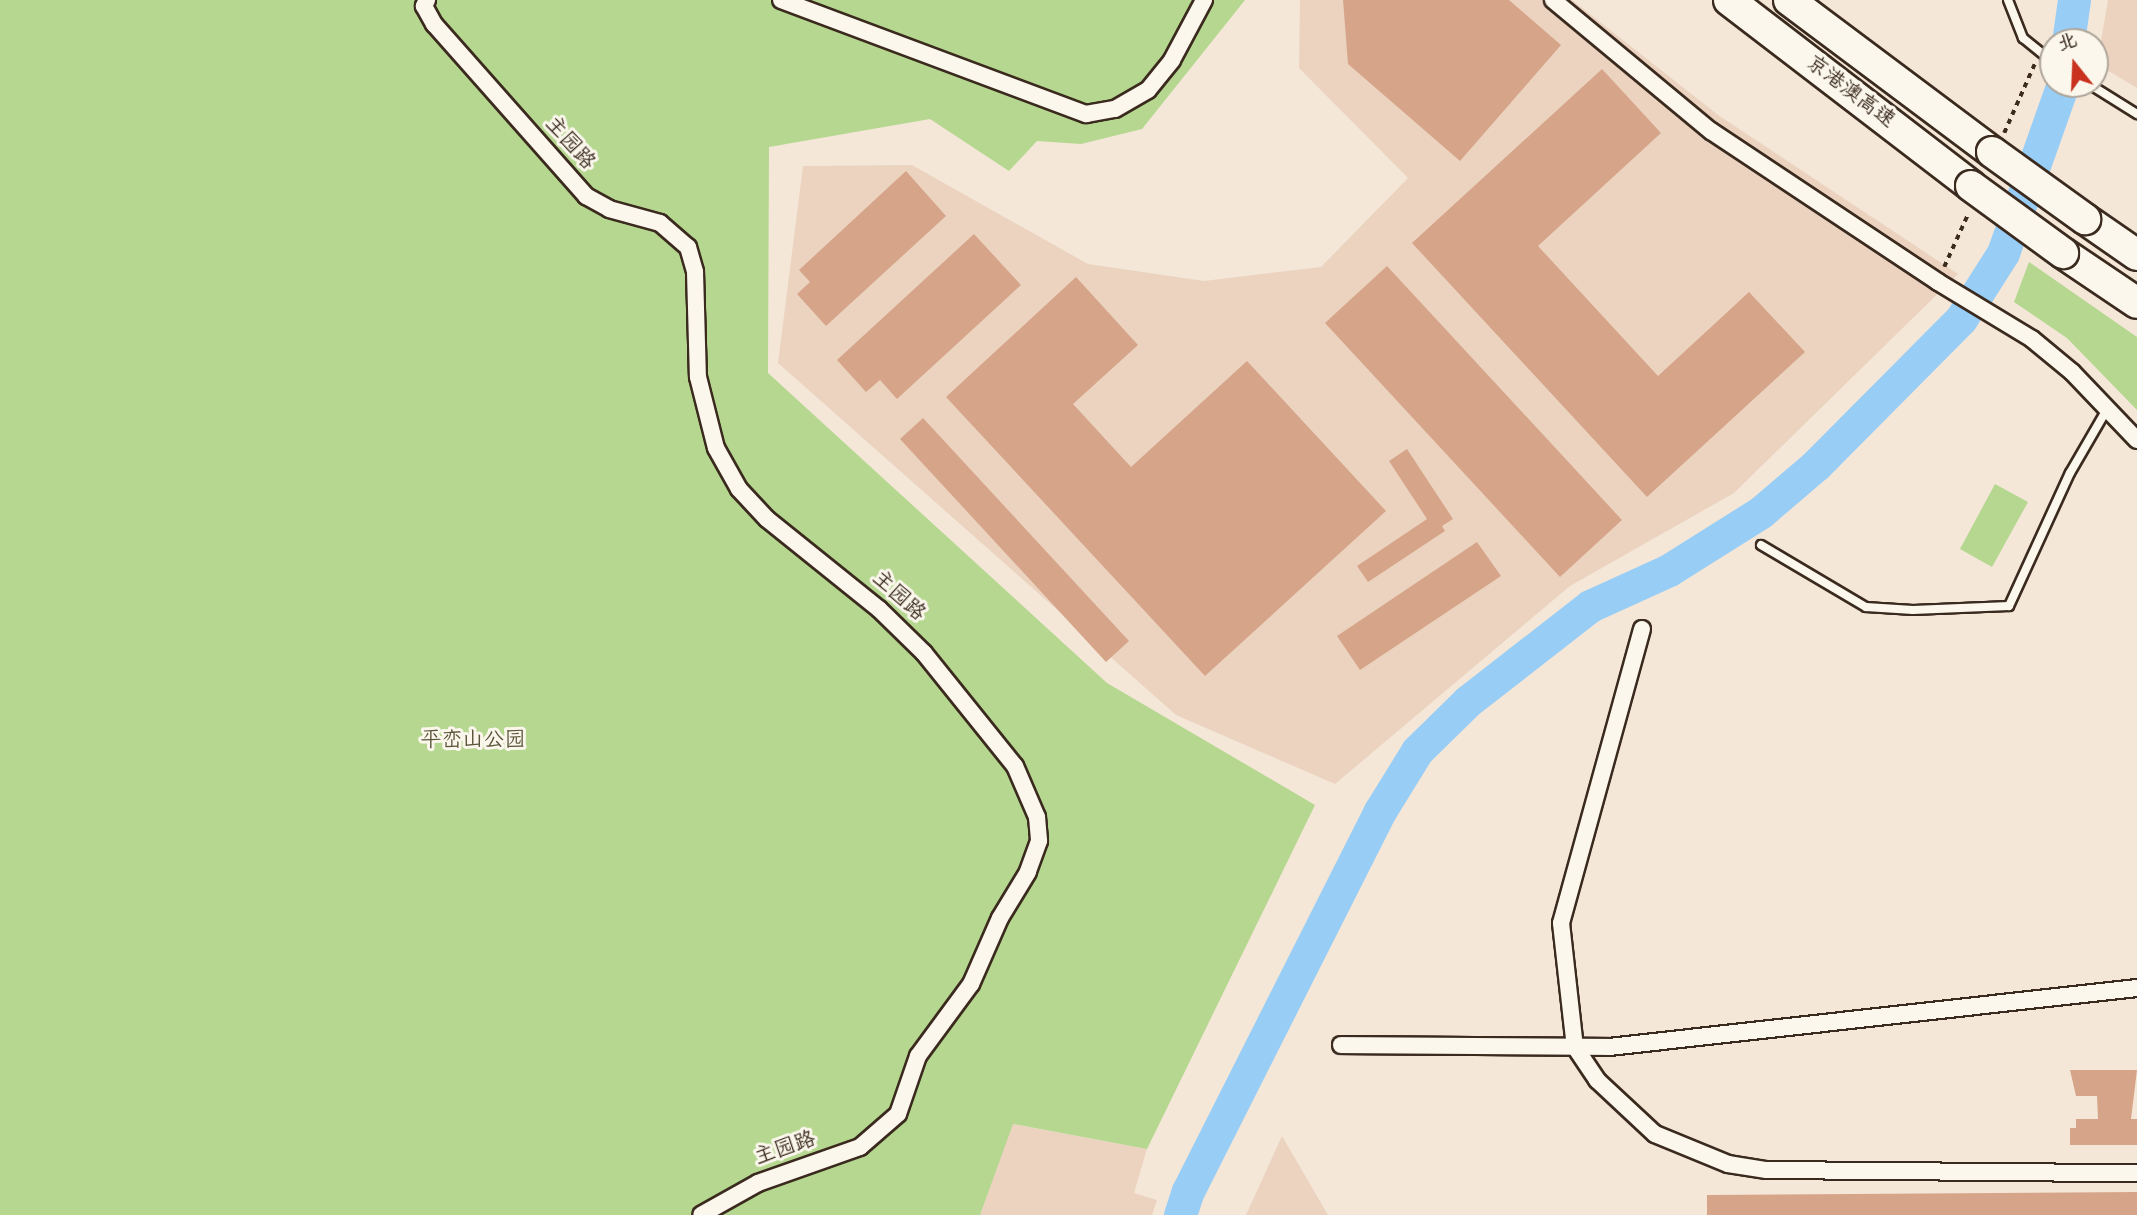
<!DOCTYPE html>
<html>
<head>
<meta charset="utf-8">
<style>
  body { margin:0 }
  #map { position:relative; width:2137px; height:1215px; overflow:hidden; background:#f4e7d8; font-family:"Gochi Hand","LXGW WenKai TC",sans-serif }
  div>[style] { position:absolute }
  .built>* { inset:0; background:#ebd3c0 }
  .green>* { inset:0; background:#b5d790 }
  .river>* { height:33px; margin:-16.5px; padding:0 16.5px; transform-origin:16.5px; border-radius:16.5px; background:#98cdf6 }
  .building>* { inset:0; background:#d6a589 }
  .path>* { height:3.5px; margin-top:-1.75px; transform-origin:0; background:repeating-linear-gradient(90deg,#3b2a1e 0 5px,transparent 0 10px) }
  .roads { filter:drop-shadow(2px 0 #3b2a1e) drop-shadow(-2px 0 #3b2a1e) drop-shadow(0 2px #3b2a1e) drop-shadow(0 -2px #3b2a1e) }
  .service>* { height:8px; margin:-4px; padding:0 4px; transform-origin:4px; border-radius:4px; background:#fbf7ec }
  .minor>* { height:16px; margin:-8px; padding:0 8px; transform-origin:8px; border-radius:8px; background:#fbf7ec }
  .motorway>* { height:30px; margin:-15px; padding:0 15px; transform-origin:15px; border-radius:15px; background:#fbf7ec }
  .bridges { filter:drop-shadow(2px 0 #3b2a1e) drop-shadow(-2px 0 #3b2a1e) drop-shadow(0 2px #3b2a1e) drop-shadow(0 -2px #3b2a1e) }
  .motorway-bridge>* { height:30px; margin:-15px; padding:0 15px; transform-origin:15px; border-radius:15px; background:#fbf7ec }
  span { translate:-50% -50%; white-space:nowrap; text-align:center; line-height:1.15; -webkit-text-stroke:6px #fbf7ec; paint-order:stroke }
  .street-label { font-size:21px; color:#3b2a1e }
  .park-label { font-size:21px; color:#5a553a }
  .north { position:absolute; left:2039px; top:28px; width:70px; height:70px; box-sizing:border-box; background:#fbf7ec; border:2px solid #aea59a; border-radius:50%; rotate:342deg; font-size:19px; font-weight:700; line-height:28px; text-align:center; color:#3b2a1e }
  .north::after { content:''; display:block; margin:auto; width:24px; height:32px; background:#c8321e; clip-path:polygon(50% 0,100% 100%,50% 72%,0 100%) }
</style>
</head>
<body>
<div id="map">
  <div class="built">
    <i style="clip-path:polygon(1300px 0,1572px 0,1718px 115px,1958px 274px,1734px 493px,1570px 586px,1335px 784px,1176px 715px,778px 363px,803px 166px,912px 165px,1088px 264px,1204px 281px,1321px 267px,1408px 178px,1299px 68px)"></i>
    <i style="clip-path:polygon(2108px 0,2137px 0,2137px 88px,2097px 64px)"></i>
    <i style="clip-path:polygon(1012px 1124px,1147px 1149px,1134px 1193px,1157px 1200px,1152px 1215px,980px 1215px)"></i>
    <i style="clip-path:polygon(1282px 1136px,1328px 1215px,1246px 1215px)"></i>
  </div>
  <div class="green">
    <i style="clip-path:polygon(0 0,1245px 0,1142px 129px,1081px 144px,1037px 141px,1009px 171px,930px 119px,769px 147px,768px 373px,1107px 683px,1315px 805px,1147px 1149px,1013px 1124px,980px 1215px,0 1215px)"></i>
    <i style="clip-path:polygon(2029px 262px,2137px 337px,2137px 410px,2067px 338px,2014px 302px)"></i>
    <i style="clip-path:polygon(1995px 484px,2028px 502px,1992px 567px,1960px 549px)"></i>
  </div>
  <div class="river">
    <i style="left:2068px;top:42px;width:42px;rotate:-81.9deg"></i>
    <i style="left:1180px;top:1215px;width:25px;rotate:-72deg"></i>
    <i style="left:1188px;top:1191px;width:426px;rotate:-63.2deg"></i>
    <i style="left:1380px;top:811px;width:70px;rotate:-58.3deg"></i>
    <i style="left:1417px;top:751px;width:71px;rotate:-44.4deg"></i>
    <i style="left:1468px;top:701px;width:155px;rotate:-37.9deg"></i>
    <i style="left:1590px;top:606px;width:87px;rotate:-24.5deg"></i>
    <i style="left:1669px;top:570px;width:109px;rotate:-32.2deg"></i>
    <i style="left:1761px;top:512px;width:72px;rotate:-40.5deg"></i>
    <i style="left:1816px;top:465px;width:206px;rotate:-45.2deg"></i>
    <i style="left:1961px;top:319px;width:78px;rotate:-57.5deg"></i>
    <i style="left:2003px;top:253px;width:179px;rotate:-70.5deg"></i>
  </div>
  <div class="building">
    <i style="clip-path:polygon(1343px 0,1509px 0,1561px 45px,1460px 161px,1348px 64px)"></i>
    <i style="clip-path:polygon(1602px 69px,1661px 133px,1538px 246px,1658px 376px,1749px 292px,1805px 352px,1647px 497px,1412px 243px)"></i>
    <i style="clip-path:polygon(906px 171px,946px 216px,826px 326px,797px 294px,810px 282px,799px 270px)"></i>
    <i style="clip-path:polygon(974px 234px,1021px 285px,897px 399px,880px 380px,866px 392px,837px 360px)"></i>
    <i style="clip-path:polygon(1387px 266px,1622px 520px,1560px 577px,1325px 323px)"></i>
    <i style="clip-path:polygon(1076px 277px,1138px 345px,1073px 404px,1131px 467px,1247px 361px,1386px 511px,1205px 676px,946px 397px)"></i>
    <i style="clip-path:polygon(923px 418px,1129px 641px,1106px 662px,900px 439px)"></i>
    <i style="clip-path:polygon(1407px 449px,1453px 519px,1442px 526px,1445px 531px,1368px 582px,1357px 566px,1427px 519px,1389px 461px)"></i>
    <i style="clip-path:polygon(1477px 542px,1501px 576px,1360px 670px,1337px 636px)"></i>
    <i style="clip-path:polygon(2070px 1070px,2137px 1070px,2131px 1119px,2137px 1119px,2137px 1145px,2070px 1145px,2070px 1128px,2076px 1128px,2076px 1119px,2098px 1119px,2097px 1096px,2076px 1096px)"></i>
    <i style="clip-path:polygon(2137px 1192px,2137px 1215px,1707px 1215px,1707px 1195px)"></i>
  </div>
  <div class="path">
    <i style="left:2004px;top:133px;width:77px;rotate:-66.1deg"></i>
    <i style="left:1944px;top:267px;width:58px;rotate:-65.6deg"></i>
  </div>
  <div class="roads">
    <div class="service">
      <i style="left:2008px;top:0;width:41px;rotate:68.5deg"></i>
      <i style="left:2023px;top:38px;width:38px;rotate:39deg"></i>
      <i style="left:2089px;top:84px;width:57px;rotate:32deg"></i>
      <i style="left:1761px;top:545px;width:122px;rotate:30.6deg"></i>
      <i style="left:1866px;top:607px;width:47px;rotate:3.7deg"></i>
      <i style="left:1913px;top:610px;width:96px;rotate:-2.4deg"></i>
      <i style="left:2009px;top:606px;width:146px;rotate:-65.4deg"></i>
      <i style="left:2070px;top:473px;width:72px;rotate:-59.9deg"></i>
    </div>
    <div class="minor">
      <i style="left:427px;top:0;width:7px;rotate:117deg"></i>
      <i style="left:424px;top:6px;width:21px;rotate:61deg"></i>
      <i style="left:434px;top:24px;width:230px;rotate:48.5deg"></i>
      <i style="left:586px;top:196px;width:26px;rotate:29deg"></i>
      <i style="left:609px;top:209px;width:53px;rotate:15.4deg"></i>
      <i style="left:660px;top:223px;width:37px;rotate:41deg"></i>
      <i style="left:688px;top:247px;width:26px;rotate:74deg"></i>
      <i style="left:695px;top:272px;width:105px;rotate:88.4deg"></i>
      <i style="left:698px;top:377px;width:73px;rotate:75.8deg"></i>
      <i style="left:716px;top:448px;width:47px;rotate:60.7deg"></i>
      <i style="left:739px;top:489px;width:41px;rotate:47deg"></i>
      <i style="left:767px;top:519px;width:144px;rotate:38.8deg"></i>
      <i style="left:879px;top:609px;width:63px;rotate:44.4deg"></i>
      <i style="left:924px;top:653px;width:145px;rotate:51.2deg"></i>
      <i style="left:1015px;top:766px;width:56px;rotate:66.7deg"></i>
      <i style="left:1037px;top:817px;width:24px;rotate:85deg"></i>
      <i style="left:1039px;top:841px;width:33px;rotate:110deg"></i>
      <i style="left:1028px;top:872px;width:54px;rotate:121.3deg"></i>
      <i style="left:1000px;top:918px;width:72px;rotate:113.7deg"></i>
      <i style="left:971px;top:984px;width:89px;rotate:126.4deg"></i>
      <i style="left:918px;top:1056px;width:61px;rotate:109deg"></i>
      <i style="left:898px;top:1114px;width:50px;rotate:139deg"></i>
      <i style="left:860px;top:1147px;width:108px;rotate:160.6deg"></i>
      <i style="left:758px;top:1183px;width:65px;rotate:150.7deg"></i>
      <i style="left:781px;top:0;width:326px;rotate:20.5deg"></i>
      <i style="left:1086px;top:114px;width:29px;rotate:-10deg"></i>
      <i style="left:1115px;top:109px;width:38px;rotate:-30deg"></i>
      <i style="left:1148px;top:90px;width:38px;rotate:-51deg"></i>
      <i style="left:1172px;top:60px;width:68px;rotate:-61.9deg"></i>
      <i style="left:1553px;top:0;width:205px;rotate:39.7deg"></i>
      <i style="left:1711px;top:131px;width:273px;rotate:33.6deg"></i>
      <i style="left:1938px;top:282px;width:110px;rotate:31.2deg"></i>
      <i style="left:2032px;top:339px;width:52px;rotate:39.5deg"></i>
      <i style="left:2072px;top:372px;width:94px;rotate:46.3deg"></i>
      <i style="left:1642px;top:629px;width:305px;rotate:105.4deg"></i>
      <i style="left:1561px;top:923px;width:125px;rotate:83.6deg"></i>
      <i style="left:1575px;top:1047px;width:40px;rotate:56deg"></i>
      <i style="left:1597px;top:1080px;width:79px;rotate:43deg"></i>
      <i style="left:1655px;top:1134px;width:79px;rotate:22.3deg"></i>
      <i style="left:1728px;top:1164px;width:39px;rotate:9deg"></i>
      <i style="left:1767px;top:1170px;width:370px;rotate:0.5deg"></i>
      <i style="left:1341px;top:1045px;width:268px;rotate:0.4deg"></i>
      <i style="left:1609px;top:1047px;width:531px;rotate:-6.38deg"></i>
    </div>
    <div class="motorway">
      <i style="left:1729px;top:0;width:305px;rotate:37.5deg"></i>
      <i style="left:1789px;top:0;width:254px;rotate:36.8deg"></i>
      <i style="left:2085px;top:219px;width:63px;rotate:34.7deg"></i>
      <i style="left:2063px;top:253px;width:89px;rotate:34deg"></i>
    </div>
  </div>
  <div class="bridges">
    <div class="motorway-bridge">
      <i style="left:1992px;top:152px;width:115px;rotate:35.8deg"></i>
      <i style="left:1971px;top:186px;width:114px;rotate:36.1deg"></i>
    </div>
  </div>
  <div class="street-label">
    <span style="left:1849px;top:94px;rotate:37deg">京港澳高速</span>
    <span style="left:568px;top:145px;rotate:48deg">主园路</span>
    <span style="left:897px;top:598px;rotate:42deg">主园路</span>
    <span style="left:786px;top:1151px;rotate:-19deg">主园路</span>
  </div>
  <div class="park-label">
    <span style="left:473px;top:743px">平峦山公园</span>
  </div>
  <div class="north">北</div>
</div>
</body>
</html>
